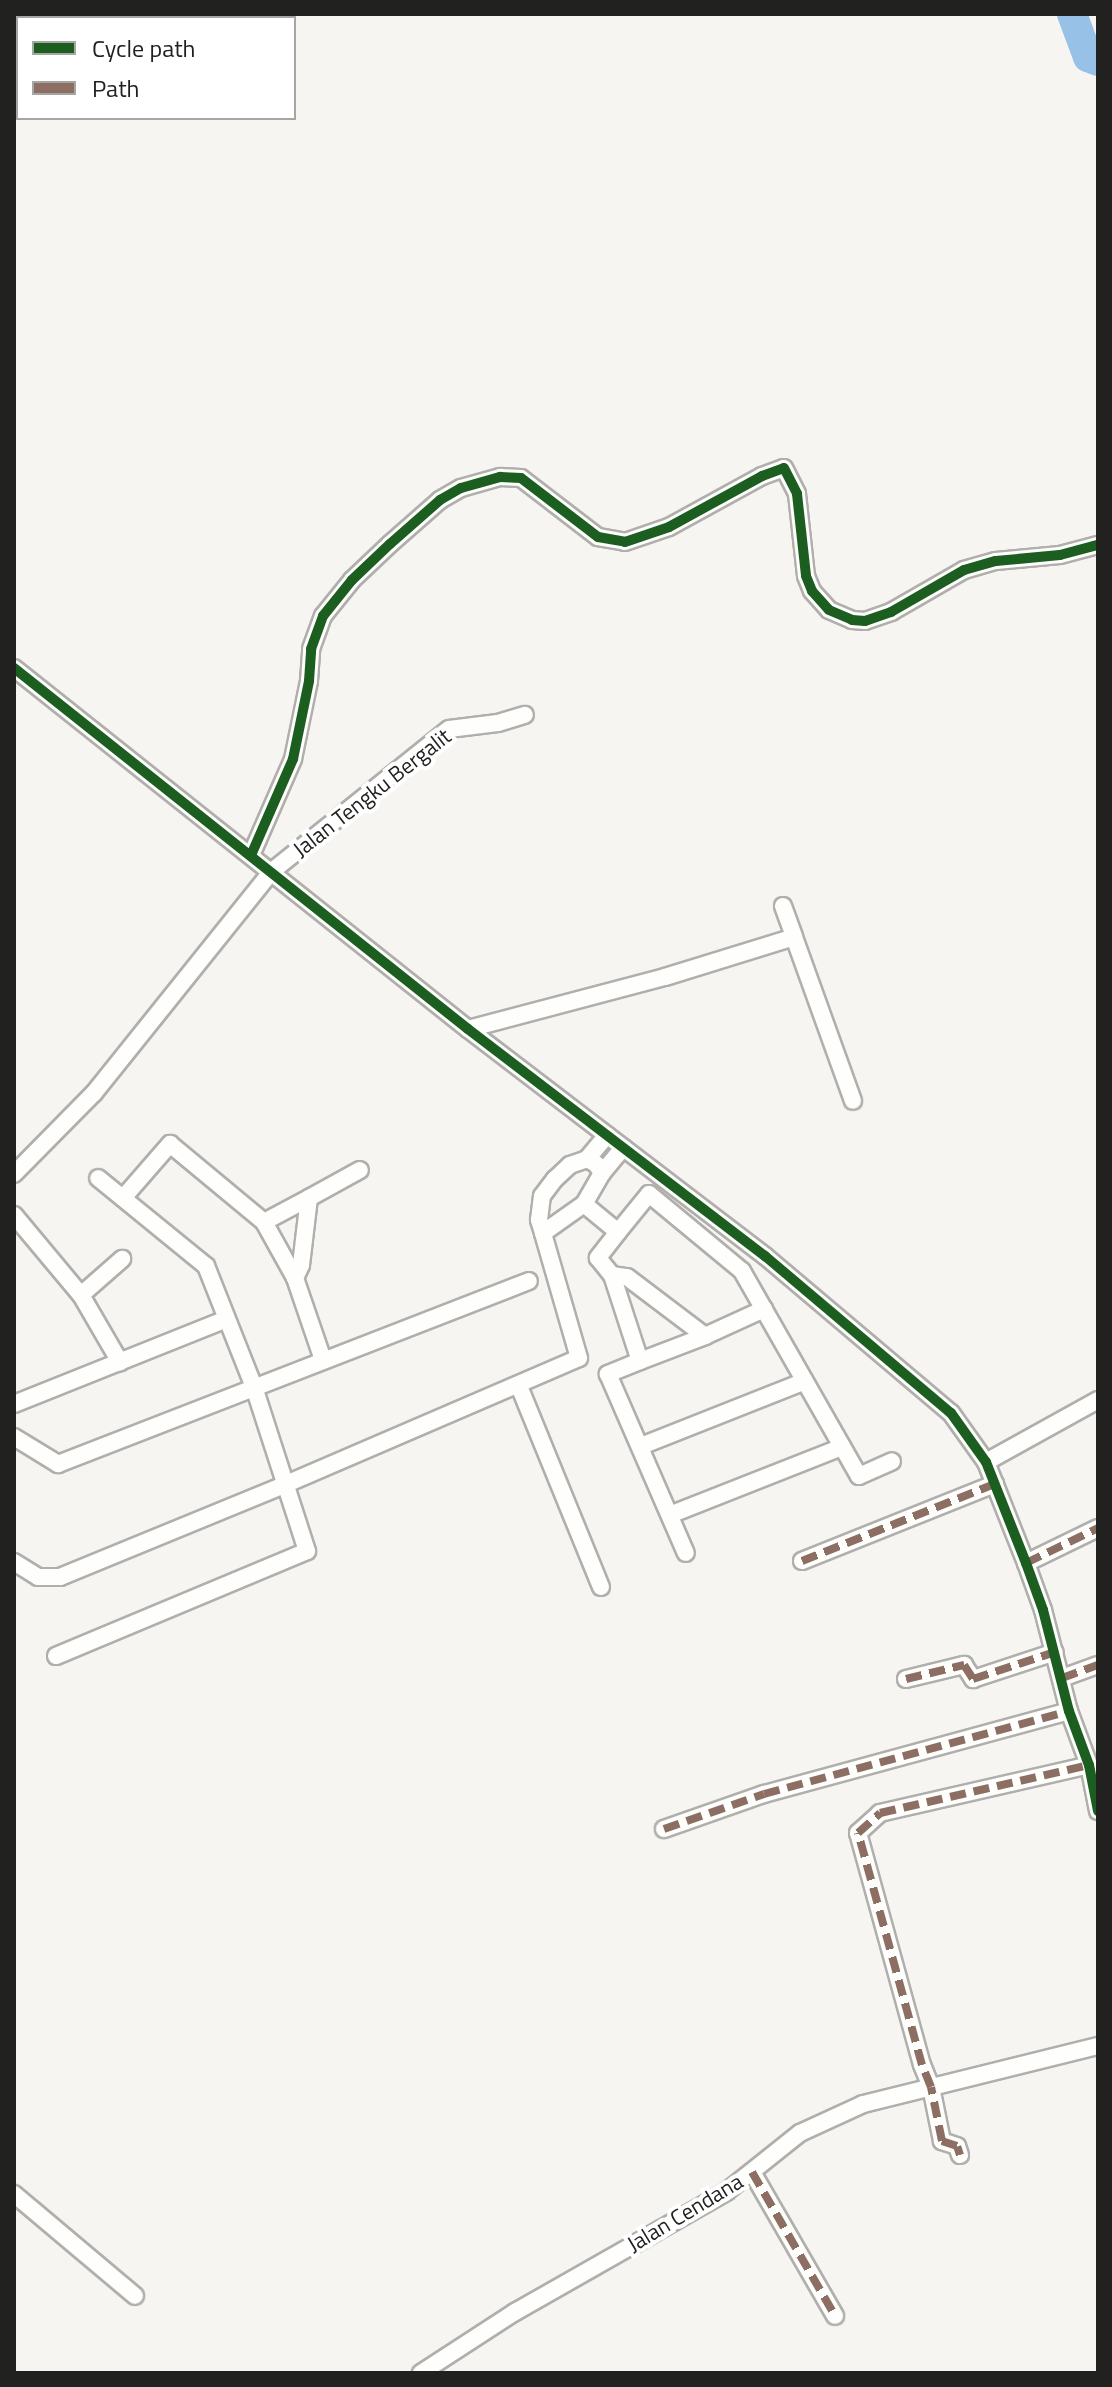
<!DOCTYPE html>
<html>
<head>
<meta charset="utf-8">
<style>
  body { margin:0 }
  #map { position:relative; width:1112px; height:2387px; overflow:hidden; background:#f6f5f1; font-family:"Titillium Web",sans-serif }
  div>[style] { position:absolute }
  .river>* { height:30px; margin:-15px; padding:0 15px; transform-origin:15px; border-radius:15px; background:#97c1e6 }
  .roads { filter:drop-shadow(2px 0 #b0afac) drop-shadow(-2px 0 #b0afac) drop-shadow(0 2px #b0afac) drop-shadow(0 -2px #b0afac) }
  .minor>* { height:16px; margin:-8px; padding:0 8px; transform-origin:8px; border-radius:8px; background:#fefefd }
  .quiet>* { height:8px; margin-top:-4px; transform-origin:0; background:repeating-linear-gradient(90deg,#8d6e63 0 16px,transparent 0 24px) }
  .cycleway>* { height:10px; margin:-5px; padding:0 5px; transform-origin:5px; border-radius:5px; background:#1b5e20 }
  span { translate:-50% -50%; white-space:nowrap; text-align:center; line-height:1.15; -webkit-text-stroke:8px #fff; paint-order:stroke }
  .street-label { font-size:22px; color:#21211f }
  .frame { position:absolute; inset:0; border:16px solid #21211f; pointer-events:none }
  .legend { position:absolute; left:16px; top:16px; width:280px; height:104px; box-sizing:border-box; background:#fff; border:2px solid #a6a6a5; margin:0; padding:10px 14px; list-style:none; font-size:24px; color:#21211f }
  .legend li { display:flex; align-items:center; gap:16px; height:40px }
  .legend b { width:40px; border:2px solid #a6a6a5 }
</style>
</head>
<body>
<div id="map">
  <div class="river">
    <i style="left:1072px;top:14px;width:46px;rotate:69.6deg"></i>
    <i style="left:1088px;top:57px;width:11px;rotate:22deg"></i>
  </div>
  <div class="roads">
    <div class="minor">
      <i style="left:14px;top:668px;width:580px;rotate:38.49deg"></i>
      <i style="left:468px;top:1029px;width:374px;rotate:37.4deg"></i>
      <i style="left:765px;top:1256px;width:243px;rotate:40.2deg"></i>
      <i style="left:951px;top:1413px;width:60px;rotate:54.5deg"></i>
      <i style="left:986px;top:1462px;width:109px;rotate:68.4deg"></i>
      <i style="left:1026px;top:1563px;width:50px;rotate:70.1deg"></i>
      <i style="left:1043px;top:1610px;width:104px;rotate:75.6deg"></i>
      <i style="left:1069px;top:1711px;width:58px;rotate:69.7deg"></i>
      <i style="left:1089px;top:1765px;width:47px;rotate:78.9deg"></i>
      <i style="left:252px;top:853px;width:103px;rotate:-66.4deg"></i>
      <i style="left:293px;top:759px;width:80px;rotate:-78.4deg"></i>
      <i style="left:309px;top:681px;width:32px;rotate:-86deg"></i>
      <i style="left:311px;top:649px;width:35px;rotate:-70deg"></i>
      <i style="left:323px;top:616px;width:46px;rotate:-51.1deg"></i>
      <i style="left:352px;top:580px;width:52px;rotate:-43.5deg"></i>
      <i style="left:390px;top:544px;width:67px;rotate:-41.3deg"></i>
      <i style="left:440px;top:500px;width:24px;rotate:-30deg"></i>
      <i style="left:461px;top:488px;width:41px;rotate:-15.8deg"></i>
      <i style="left:500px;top:477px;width:21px;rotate:3deg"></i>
      <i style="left:521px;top:478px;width:97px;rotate:37.5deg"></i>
      <i style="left:598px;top:537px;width:27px;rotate:10deg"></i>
      <i style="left:625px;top:542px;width:46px;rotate:-18.8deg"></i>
      <i style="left:669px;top:527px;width:106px;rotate:-28.7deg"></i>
      <i style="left:762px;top:476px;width:23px;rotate:-20deg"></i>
      <i style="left:784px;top:468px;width:29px;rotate:63deg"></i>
      <i style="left:797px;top:494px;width:82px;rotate:83.7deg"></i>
      <i style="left:806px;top:576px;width:16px;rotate:68deg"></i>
      <i style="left:812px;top:591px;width:25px;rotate:48deg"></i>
      <i style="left:829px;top:610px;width:25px;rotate:23deg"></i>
      <i style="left:852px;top:620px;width:13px;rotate:4deg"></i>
      <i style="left:865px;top:621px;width:28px;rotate:-19deg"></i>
      <i style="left:891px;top:612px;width:84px;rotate:-29.9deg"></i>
      <i style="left:964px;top:570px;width:33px;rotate:-16deg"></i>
      <i style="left:996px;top:561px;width:64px;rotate:-5.4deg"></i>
      <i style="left:1060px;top:555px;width:39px;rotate:-15deg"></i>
      <i style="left:783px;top:906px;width:33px;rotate:70deg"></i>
      <i style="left:468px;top:1029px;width:204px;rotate:-14.8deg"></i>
      <i style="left:665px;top:977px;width:135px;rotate:-17.2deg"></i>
      <i style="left:794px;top:937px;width:174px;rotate:70.2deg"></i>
      <i style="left:587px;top:1159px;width:31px;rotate:-50deg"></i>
      <i style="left:602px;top:1173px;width:33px;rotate:-50deg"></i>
      <i style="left:14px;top:1174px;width:114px;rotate:-45.4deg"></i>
      <i style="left:94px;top:1093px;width:283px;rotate:-51.3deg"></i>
      <i style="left:271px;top:872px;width:228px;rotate:-38.8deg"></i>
      <i style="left:449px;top:729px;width:49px;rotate:-7deg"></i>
      <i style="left:498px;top:723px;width:28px;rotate:-17deg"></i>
      <i style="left:123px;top:1198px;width:72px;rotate:-49deg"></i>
      <i style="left:170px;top:1144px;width:122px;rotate:39.7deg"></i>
      <i style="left:264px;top:1222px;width:64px;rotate:61deg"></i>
      <i style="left:295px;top:1278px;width:87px;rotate:71.1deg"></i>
      <i style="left:584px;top:1204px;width:44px;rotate:39.5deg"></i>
      <i style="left:618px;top:1232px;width:49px;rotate:-50.8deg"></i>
      <i style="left:649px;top:1194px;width:121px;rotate:39.6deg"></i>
      <i style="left:742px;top:1271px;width:236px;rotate:60.3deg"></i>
      <i style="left:859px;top:1476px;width:36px;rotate:-24deg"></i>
      <i style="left:14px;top:1215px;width:104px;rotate:50.1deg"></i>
      <i style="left:81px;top:1295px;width:78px;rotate:59.8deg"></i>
      <i style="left:264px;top:1222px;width:51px;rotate:-28.1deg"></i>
      <i style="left:618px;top:1232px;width:33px;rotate:128deg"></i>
      <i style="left:598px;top:1258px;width:22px;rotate:51deg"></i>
      <i style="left:612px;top:1275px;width:15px;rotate:8deg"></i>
      <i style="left:627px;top:1277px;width:98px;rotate:37.1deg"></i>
      <i style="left:705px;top:1336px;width:65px;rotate:-24.6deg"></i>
      <i style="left:612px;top:1275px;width:90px;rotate:72deg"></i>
      <i style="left:640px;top:1361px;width:70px;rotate:-21deg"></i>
      <i style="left:295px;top:1278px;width:14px;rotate:-65deg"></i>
      <i style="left:301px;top:1265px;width:67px;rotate:-83.2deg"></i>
      <i style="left:309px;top:1198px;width:58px;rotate:-28.8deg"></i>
      <i style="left:81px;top:1295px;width:55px;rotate:-41.3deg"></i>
      <i style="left:640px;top:1361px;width:35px;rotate:158deg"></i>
      <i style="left:608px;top:1374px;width:195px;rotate:66.5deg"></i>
      <i style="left:519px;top:1386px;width:217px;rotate:67.8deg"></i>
      <i style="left:14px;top:1404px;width:229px;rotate:-21.8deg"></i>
      <i style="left:14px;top:1437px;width:52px;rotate:31.5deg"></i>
      <i style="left:58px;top:1464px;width:505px;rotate:-21.23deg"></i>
      <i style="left:641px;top:1446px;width:176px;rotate:-21.6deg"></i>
      <i style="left:986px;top:1462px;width:128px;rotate:-29deg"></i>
      <i style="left:672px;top:1514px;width:183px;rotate:-21.5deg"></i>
      <i style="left:802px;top:1561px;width:208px;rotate:-21.8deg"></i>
      <i style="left:14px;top:1562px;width:28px;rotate:32deg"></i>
      <i style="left:38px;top:1577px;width:22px"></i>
      <i style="left:60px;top:1577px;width:242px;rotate:-22.3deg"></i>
      <i style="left:284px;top:1485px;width:321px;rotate:-23.3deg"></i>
      <i style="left:579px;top:1358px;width:130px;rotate:-106.1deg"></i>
      <i style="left:543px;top:1233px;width:14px;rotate:-107deg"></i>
      <i style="left:539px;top:1220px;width:24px;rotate:-83deg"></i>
      <i style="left:542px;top:1196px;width:21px;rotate:-53deg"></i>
      <i style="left:555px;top:1179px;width:21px;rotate:-43deg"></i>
      <i style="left:570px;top:1165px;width:18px;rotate:-19deg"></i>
      <i style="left:587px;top:1159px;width:10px;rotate:29deg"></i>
      <i style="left:596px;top:1164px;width:11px;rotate:56deg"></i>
      <i style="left:602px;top:1173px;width:36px;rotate:120deg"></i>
      <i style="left:584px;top:1204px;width:50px;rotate:144.7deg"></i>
      <i style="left:1026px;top:1563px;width:80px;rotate:-25.9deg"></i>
      <i style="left:56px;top:1656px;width:272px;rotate:-22.7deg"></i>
      <i style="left:307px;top:1551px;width:172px;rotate:-107.9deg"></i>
      <i style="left:254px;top:1387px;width:130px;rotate:-111.6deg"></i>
      <i style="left:206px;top:1266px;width:139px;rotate:-140.8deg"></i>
      <i style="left:1062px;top:1678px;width:38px;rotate:-20deg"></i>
      <i style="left:906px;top:1679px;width:60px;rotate:-13.6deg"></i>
      <i style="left:964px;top:1665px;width:17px;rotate:57deg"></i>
      <i style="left:973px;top:1679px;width:86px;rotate:-18.2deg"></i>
      <i style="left:664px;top:1829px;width:106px;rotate:-19.3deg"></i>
      <i style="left:764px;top:1794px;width:316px;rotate:-15.2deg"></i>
      <i style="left:960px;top:2155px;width:9px;rotate:-108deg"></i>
      <i style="left:957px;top:2146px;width:16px;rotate:-162deg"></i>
      <i style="left:942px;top:2141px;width:55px;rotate:-101.5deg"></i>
      <i style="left:931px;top:2087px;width:24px;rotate:-112deg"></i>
      <i style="left:922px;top:2065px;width:241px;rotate:-105.4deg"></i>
      <i style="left:858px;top:1833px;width:30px;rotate:-42deg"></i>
      <i style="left:880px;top:1813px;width:214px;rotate:-12.9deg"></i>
      <i style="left:752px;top:2172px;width:166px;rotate:60deg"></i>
      <i style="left:14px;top:2194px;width:158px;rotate:40.1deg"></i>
      <i style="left:421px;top:2373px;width:112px;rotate:-33deg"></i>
      <i style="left:515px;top:2312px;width:243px;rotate:-29.6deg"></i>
      <i style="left:726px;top:2192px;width:95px;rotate:-38.6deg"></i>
      <i style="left:800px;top:2133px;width:69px;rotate:-24.7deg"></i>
      <i style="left:863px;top:2104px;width:242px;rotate:-13.9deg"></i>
    </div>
  </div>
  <div class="quiet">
    <i style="left:802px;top:1561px;width:208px;rotate:-21.8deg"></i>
    <i style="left:1026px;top:1563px;width:80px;rotate:-25.9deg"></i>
    <i style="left:1062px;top:1678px;width:38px;rotate:-20deg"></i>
    <i style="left:906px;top:1679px;width:60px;rotate:-13.6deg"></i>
    <i style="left:964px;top:1665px;width:17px;rotate:57deg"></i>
    <i style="left:973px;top:1679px;width:86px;rotate:-18.2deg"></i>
    <i style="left:664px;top:1829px;width:106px;rotate:-19.3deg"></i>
    <i style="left:764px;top:1794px;width:316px;rotate:-15.2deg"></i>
    <i style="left:960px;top:2155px;width:9px;rotate:-108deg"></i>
    <i style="left:957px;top:2146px;width:16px;rotate:-162deg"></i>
    <i style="left:942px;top:2141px;width:55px;rotate:-101.5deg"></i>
    <i style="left:931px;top:2087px;width:24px;rotate:-112deg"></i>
    <i style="left:922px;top:2065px;width:241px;rotate:-105.4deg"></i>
    <i style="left:858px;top:1833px;width:30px;rotate:-42deg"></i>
    <i style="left:880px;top:1813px;width:214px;rotate:-12.9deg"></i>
    <i style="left:752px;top:2172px;width:166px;rotate:60deg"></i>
  </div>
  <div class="cycleway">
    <i style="left:14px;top:668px;width:580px;rotate:38.49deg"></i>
    <i style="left:468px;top:1029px;width:374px;rotate:37.4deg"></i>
    <i style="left:765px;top:1256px;width:243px;rotate:40.2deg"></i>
    <i style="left:951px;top:1413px;width:60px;rotate:54.5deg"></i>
    <i style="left:986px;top:1462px;width:109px;rotate:68.4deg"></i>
    <i style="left:1026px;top:1563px;width:50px;rotate:70.1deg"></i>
    <i style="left:1043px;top:1610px;width:104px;rotate:75.6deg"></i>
    <i style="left:1069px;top:1711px;width:58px;rotate:69.7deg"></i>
    <i style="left:1089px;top:1765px;width:47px;rotate:78.9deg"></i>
    <i style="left:252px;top:853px;width:103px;rotate:-66.4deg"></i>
    <i style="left:293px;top:759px;width:80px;rotate:-78.4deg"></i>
    <i style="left:309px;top:681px;width:32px;rotate:-86deg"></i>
    <i style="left:311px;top:649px;width:35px;rotate:-70deg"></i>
    <i style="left:323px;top:616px;width:46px;rotate:-51.1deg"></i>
    <i style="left:352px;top:580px;width:52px;rotate:-43.5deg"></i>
    <i style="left:390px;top:544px;width:67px;rotate:-41.3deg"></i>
    <i style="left:440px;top:500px;width:24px;rotate:-30deg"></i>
    <i style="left:461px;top:488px;width:41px;rotate:-15.8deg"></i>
    <i style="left:500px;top:477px;width:21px;rotate:3deg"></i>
    <i style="left:521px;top:478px;width:97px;rotate:37.5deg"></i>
    <i style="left:598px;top:537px;width:27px;rotate:10deg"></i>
    <i style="left:625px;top:542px;width:46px;rotate:-18.8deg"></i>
    <i style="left:669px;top:527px;width:106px;rotate:-28.7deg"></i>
    <i style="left:762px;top:476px;width:23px;rotate:-20deg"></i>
    <i style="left:784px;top:468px;width:29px;rotate:63deg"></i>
    <i style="left:797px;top:494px;width:82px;rotate:83.7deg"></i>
    <i style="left:806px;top:576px;width:16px;rotate:68deg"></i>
    <i style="left:812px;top:591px;width:25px;rotate:48deg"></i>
    <i style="left:829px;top:610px;width:25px;rotate:23deg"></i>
    <i style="left:852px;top:620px;width:13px;rotate:4deg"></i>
    <i style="left:865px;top:621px;width:28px;rotate:-19deg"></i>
    <i style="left:891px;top:612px;width:84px;rotate:-29.9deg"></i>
    <i style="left:964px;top:570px;width:33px;rotate:-16deg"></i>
    <i style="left:996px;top:561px;width:64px;rotate:-5.4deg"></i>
    <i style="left:1060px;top:555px;width:39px;rotate:-15deg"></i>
  </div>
  <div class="street-label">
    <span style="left:372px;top:793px;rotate:-38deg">Jalan Tengku Bergalit</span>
    <span style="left:685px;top:2213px;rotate:-31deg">Jalan Cendana</span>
  </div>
  <div class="frame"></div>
  <ul class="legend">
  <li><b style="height:10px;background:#1b5e20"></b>Cycle path</li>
  <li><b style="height:10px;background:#8d6e63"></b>Path</li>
  </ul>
</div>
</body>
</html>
